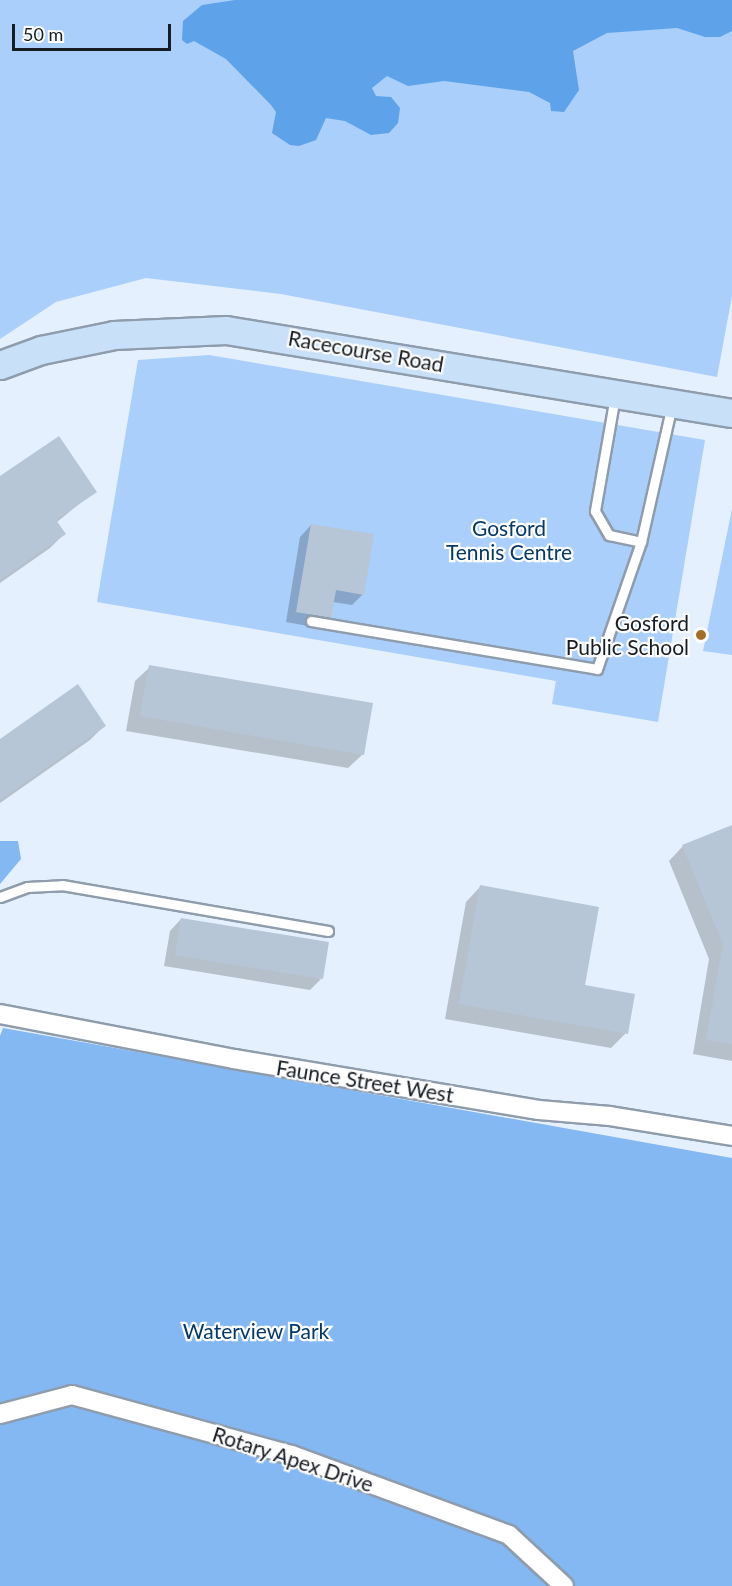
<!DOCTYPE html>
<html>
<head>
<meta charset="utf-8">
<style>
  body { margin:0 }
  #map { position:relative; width:732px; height:1586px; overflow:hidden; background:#e4f0fe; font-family:Lato,sans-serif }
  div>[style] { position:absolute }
  .green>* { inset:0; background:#a9cffa }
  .forest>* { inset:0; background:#83b8f3 }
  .water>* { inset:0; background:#5ea2ea }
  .shadow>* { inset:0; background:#0003 }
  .building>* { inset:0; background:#b7c6d7 }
  .roads { filter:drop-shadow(2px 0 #8e9cac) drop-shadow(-2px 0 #8e9cac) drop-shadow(0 2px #8e9cac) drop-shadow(0 -2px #8e9cac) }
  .lane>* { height:9px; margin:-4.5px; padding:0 4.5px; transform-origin:4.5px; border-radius:4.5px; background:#fff }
  .street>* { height:18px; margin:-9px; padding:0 9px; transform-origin:9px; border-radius:9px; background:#fff }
  .secondary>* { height:27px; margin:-13.5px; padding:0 13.5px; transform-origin:13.5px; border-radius:13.5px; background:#c8e0f8 }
  .dots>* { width:16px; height:16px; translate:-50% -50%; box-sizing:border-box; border:3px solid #fcfcfc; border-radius:50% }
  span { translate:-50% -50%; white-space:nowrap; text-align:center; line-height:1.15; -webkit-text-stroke:4.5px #fcfcfc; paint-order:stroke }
  .street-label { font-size:21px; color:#171d23 }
  .park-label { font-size:21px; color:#063967 }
  .poi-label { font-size:21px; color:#171d23 }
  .right { translate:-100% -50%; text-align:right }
  .scale { position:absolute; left:12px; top:24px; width:159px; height:27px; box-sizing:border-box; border:3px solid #171d23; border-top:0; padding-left:8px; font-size:18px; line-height:21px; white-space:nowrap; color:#171d23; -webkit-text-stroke:4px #fcfcfc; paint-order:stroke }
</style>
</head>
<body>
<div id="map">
  <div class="green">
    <i style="clip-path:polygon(0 0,732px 0,732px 296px,717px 377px,281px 294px,146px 278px,56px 302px,0 339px)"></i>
    <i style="clip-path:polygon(209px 355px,705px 440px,658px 722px,552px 704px,556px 681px,97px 602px,138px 360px)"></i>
    <i style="clip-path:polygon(732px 509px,732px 655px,703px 651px)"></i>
  </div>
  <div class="forest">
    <i style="clip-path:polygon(0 841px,18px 841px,21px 859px,0 884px)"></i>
    <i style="clip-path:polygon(3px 1028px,732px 1158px,732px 1586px,0 1586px,0 1036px)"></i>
  </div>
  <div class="water">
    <i style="clip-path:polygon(235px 0,732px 0,732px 31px,720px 37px,705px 37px,677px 28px,607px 33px,573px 51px,579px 90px,564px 112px,551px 111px,550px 103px,529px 92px,444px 81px,408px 86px,387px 76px,372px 88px,376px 96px,391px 97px,400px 108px,398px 123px,389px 133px,371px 135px,345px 121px,326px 118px,316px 140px,299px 146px,290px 145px,272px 133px,276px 112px,271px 105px,226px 59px,194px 41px,187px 44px,182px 40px,183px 21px,202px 5px)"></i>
  </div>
  <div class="shadow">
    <i style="clip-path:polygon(0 478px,95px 491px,57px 522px,64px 534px,50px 548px,0 583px)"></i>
    <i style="clip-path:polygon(311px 525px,363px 594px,352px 605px,333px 602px,330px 617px,319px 628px,286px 622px,300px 537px)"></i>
    <i style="clip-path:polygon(150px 667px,363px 754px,348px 768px,126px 731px,135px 681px)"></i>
    <i style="clip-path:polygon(105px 725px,90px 740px,0 803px,0 741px)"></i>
    <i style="clip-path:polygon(732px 827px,732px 1061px,693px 1054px,709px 959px,669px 861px,683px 846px)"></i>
    <i style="clip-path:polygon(480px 887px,584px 986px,626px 1033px,611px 1048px,445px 1019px,466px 902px)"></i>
    <i style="clip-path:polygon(181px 919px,321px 979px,310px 990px,164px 966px,170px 931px)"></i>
  </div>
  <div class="building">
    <i style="clip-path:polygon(59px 436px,97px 492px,56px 520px,66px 534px,0 580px,0 476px)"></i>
    <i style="clip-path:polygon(311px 524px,374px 534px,364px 595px,336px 590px,331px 618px,296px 612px)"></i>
    <i style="clip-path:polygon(149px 665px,373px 703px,364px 755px,140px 716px)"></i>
    <i style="clip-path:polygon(78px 684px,106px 726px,0 800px,0 739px)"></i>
    <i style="clip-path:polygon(732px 825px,732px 1044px,706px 1040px,723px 944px,682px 845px)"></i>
    <i style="clip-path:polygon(480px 885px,599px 907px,585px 985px,635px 994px,628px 1034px,459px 1004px)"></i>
    <i style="clip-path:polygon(181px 918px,329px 942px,323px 979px,175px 955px)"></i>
  </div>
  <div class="roads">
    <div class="lane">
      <i style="left:615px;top:396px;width:117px;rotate:99.9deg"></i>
      <i style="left:595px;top:511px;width:28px;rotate:60deg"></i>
      <i style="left:609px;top:535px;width:33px;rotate:12deg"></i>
      <i style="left:641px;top:542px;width:141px;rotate:-77.3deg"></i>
      <i style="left:311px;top:621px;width:290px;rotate:9.5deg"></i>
      <i style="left:597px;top:669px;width:134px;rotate:-70.9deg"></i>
      <i style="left:0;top:897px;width:29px;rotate:-20deg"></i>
      <i style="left:27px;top:887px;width:35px;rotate:-3deg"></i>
      <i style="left:62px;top:885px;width:270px;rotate:9.8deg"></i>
    </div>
    <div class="street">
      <i style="left:0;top:1014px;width:238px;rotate:10.9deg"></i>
      <i style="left:234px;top:1059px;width:309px;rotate:9.5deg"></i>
      <i style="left:539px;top:1110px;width:71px;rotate:4.8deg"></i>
      <i style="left:610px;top:1116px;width:124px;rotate:9.3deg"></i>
      <i style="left:0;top:1414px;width:74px;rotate:-14.8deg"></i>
      <i style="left:72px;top:1395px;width:228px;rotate:15.3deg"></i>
      <i style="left:292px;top:1455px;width:231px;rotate:20.2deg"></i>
      <i style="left:509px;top:1535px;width:75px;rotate:42.8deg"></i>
    </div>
    <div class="secondary">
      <i style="left:0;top:365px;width:44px;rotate:-20.1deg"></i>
      <i style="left:41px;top:350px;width:75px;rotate:-11.6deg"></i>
      <i style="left:114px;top:335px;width:112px;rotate:-2.6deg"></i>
      <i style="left:226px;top:330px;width:513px;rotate:9.32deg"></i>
    </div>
  </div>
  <div class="dots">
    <i style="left:701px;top:635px;background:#a47028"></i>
  </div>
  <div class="street-label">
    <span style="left:366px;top:351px;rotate:10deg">Racecourse Road</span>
    <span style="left:365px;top:1081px;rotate:9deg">Faunce Street West</span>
    <span style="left:293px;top:1459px;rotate:18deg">Rotary Apex Drive</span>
  </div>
  <div class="park-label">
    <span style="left:509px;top:540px">Gosford<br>Tennis Centre</span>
    <span style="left:256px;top:1331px">Waterview Park</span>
  </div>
  <div class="poi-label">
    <span class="right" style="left:689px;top:635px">Gosford<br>Public School</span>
  </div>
  <div class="scale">50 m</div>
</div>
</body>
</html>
